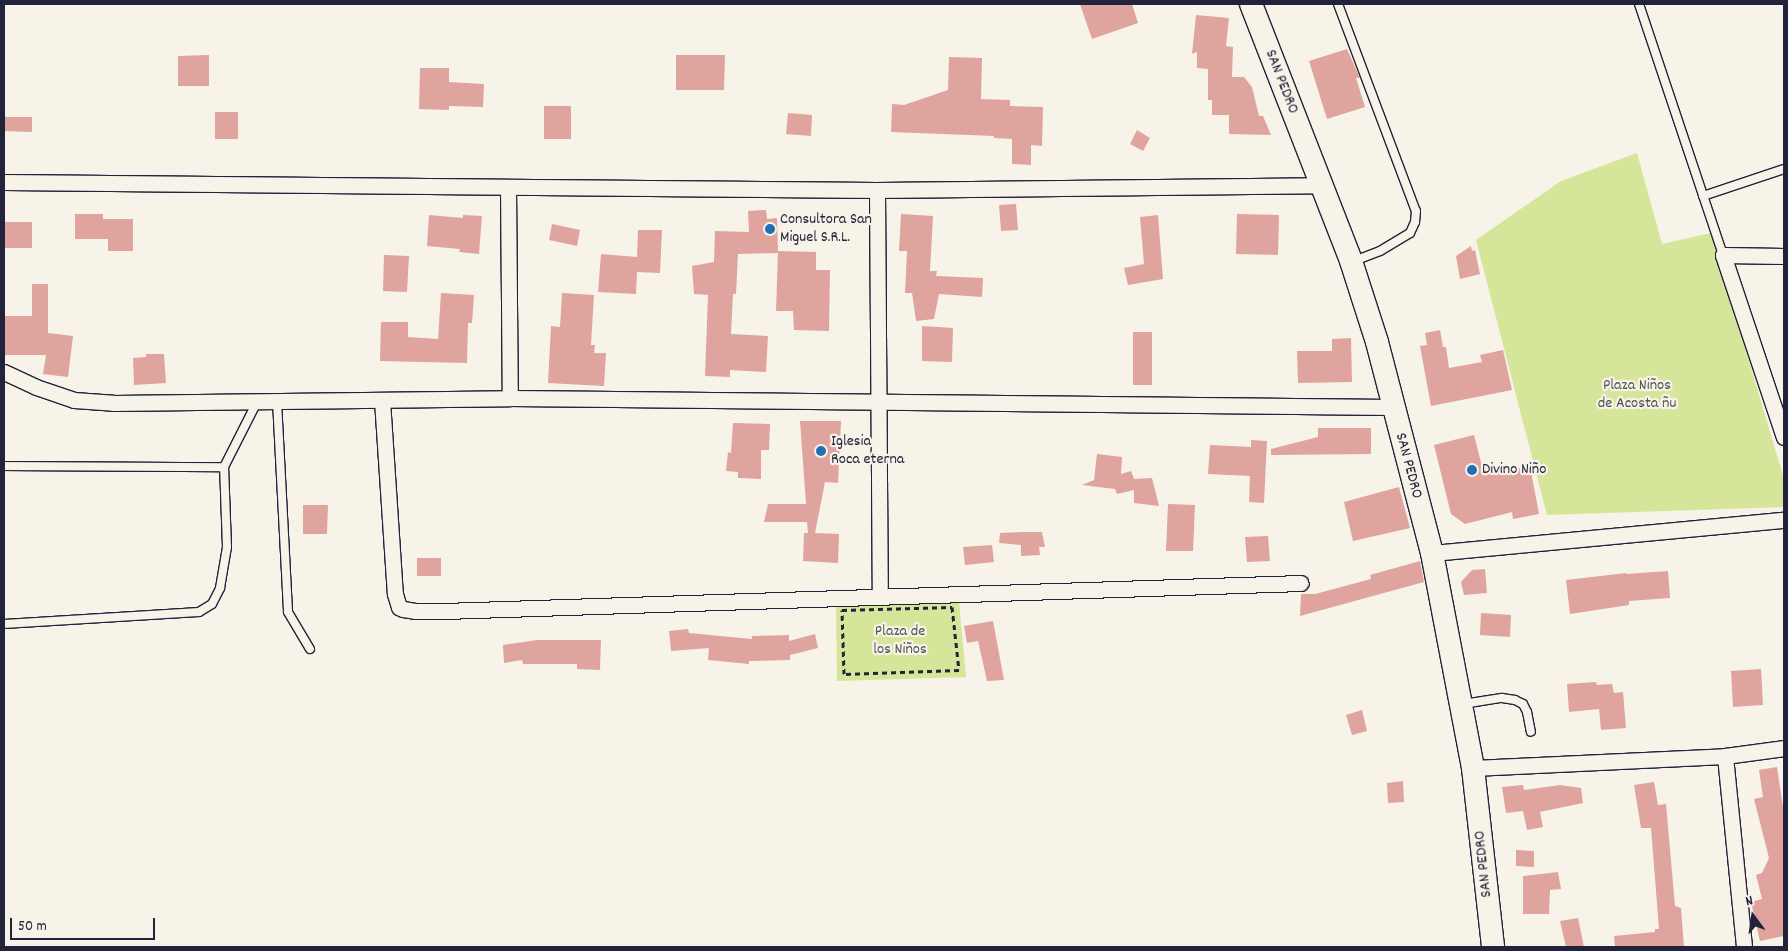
<!DOCTYPE html>
<html>
<head>
<meta charset="utf-8">
<style>
  body { margin:0 }
  #map { position:relative; width:1788px; height:951px; overflow:hidden; background:#f7f3e8; font-family:Dekko,sans-serif }
  div>[style] { position:absolute }
  .green>* { inset:0; background:#d5e69a }
  .building>* { inset:0; background:#dfa49e }
  .path>* { height:3px; margin-top:-1.5px; transform-origin:0; background:repeating-linear-gradient(90deg,#22223b 0 5px,transparent 0 9px) }
  .roads { filter:drop-shadow(1px 0 #22223b) drop-shadow(-1px 0 #22223b) drop-shadow(0 1px #22223b) drop-shadow(0 -1px #22223b) }
  .service>* { height:8px; margin:-4px; padding:0 4px; transform-origin:4px; border-radius:4px; background:#f7f3e8 }
  .minor>* { height:15px; margin:-7.5px; padding:0 7.5px; transform-origin:7.5px; border-radius:7.5px; background:#f7f3e8 }
  .secondary>* { height:22px; margin:-11px; padding:0 11px; transform-origin:11px; border-radius:11px; background:#f7f3e8 }
  .dots>* { width:14px; height:14px; translate:-50% -50%; box-sizing:border-box; border:2px solid #f7f3e8; border-radius:50% }
  span { translate:-50% -50%; white-space:nowrap; text-align:center; line-height:1.15; -webkit-text-stroke:4.5px #f7f3e8; paint-order:stroke }
  .street-label { font-size:16px; color:#22223b }
  .poi-label { font-size:16px; color:#22223b }
  .left { translate:0 -50%; text-align:left }
  .park-label { font-size:16px; color:#4f5353 }
  .frame { position:absolute; inset:0; border:5px solid #22223b; pointer-events:none }
  .north { position:absolute; left:1728px; top:891px; width:50px; height:50px; -webkit-text-stroke:4px #f7f3e8; paint-order:stroke; rotate:346deg; font-size:14px; font-weight:700; line-height:20px; text-align:center; color:#22223b }
  .north::after { content:''; display:block; margin:auto; width:18px; height:22px; background:#22223b; clip-path:polygon(50% 0,100% 100%,50% 72%,0 100%) }
  .scale { position:absolute; left:10px; top:918px; width:145px; height:22px; box-sizing:border-box; border:2px solid #22223b; border-top:0; padding-left:6px; font-size:15px; line-height:18px; white-space:nowrap; color:#22223b; -webkit-text-stroke:4px #f7f3e8; paint-order:stroke }
</style>
</head>
<body>
<div id="map">
  <div class="green">
    <i style="clip-path:polygon(1637px 153px,1662px 244px,1711px 233px,1784px 479px,1784px 507px,1547px 515px,1476px 240px,1561px 181px)"></i>
    <i style="clip-path:polygon(959px 601px,966px 677px,837px 681px,836px 605px)"></i>
  </div>
  <div class="building">
    <i style="clip-path:polygon(1080px 4px,1132px 4px,1138px 23px,1092px 39px)"></i>
    <i style="clip-path:polygon(1196px 15px,1229px 18px,1226px 46px,1233px 47px,1232px 77px,1244px 77px,1252px 87px,1259px 116px,1263px 116px,1271px 135px,1229px 134px,1229px 115px,1212px 115px,1212px 100px,1208px 100px,1208px 69px,1197px 68px,1197px 52px,1192px 54px)"></i>
    <i style="clip-path:polygon(1347px 49px,1360px 78px,1356px 78px,1365px 107px,1327px 119px,1309px 61px)"></i>
    <i style="clip-path:polygon(209px 55px,209px 86px,178px 86px,178px 56px)"></i>
    <i style="clip-path:polygon(676px 55px,725px 55px,724px 90px,676px 90px)"></i>
    <i style="clip-path:polygon(949px 57px,982px 58px,981px 99px,1010px 100px,1010px 106px,1043px 107px,1042px 146px,1031px 145px,1031px 165px,1012px 164px,1012px 139px,994px 138px,994px 136px,891px 132px,892px 104px,904px 105px,948px 90px)"></i>
    <i style="clip-path:polygon(420px 68px,449px 68px,449px 82px,484px 84px,483px 107px,449px 106px,449px 110px,419px 109px)"></i>
    <i style="clip-path:polygon(544px 106px,571px 106px,571px 139px,544px 139px)"></i>
    <i style="clip-path:polygon(215px 112px,238px 112px,238px 139px,215px 139px)"></i>
    <i style="clip-path:polygon(788px 113px,812px 115px,811px 136px,786px 134px)"></i>
    <i style="clip-path:polygon(4px 117px,32px 117px,32px 132px,4px 131px)"></i>
    <i style="clip-path:polygon(1137px 130px,1150px 138px,1143px 151px,1130px 144px)"></i>
    <i style="clip-path:polygon(1016px 204px,1018px 230px,1001px 231px,999px 205px)"></i>
    <i style="clip-path:polygon(766px 210px,767px 219px,777px 218px,778px 253px,738px 254px,736px 294px,733px 294px,731px 334px,768px 336px,766px 372px,730px 370px,730px 377px,705px 376px,708px 295px,694px 294px,692px 266px,714px 262px,715px 231px,749px 232px,748px 211px)"></i>
    <i style="clip-path:polygon(75px 214px,103px 214px,103px 219px,133px 219px,133px 251px,108px 251px,108px 239px,75px 239px)"></i>
    <i style="clip-path:polygon(901px 214px,933px 216px,930px 271px,937px 271px,936px 276px,983px 278px,982px 297px,939px 294px,934px 319px,916px 321px,912px 293px,905px 293px,907px 251px,899px 251px)"></i>
    <i style="clip-path:polygon(1237px 214px,1279px 215px,1278px 255px,1236px 254px)"></i>
    <i style="clip-path:polygon(429px 215px,463px 218px,463px 215px,482px 216px,479px 254px,459px 252px,460px 249px,427px 246px)"></i>
    <i style="clip-path:polygon(1158px 215px,1163px 279px,1128px 285px,1124px 268px,1144px 264px,1140px 217px)"></i>
    <i style="clip-path:polygon(4px 222px,32px 222px,32px 248px,4px 248px)"></i>
    <i style="clip-path:polygon(552px 224px,580px 230px,577px 246px,549px 240px)"></i>
    <i style="clip-path:polygon(638px 230px,662px 230px,660px 273px,637px 272px,636px 294px,598px 292px,601px 254px,637px 257px)"></i>
    <i style="clip-path:polygon(1471px 246px,1472px 251px,1475px 250px,1480px 274px,1460px 279px,1456px 256px)"></i>
    <i style="clip-path:polygon(778px 251px,816px 252px,816px 270px,830px 270px,829px 331px,794px 330px,793px 311px,776px 311px)"></i>
    <i style="clip-path:polygon(384px 255px,409px 256px,407px 292px,383px 291px)"></i>
    <i style="clip-path:polygon(32px 284px,48px 284px,48px 333px,73px 336px,68px 377px,43px 374px,46px 355px,4px 355px,4px 316px,32px 316px)"></i>
    <i style="clip-path:polygon(441px 293px,474px 295px,472px 323px,468px 323px,467px 363px,380px 361px,381px 322px,408px 322px,408px 337px,438px 339px)"></i>
    <i style="clip-path:polygon(562px 293px,594px 295px,591px 345px,595px 345px,594px 353px,606px 353px,604px 386px,548px 383px,551px 326px,560px 327px)"></i>
    <i style="clip-path:polygon(922px 326px,953px 328px,952px 362px,922px 361px)"></i>
    <i style="clip-path:polygon(1440px 330px,1443px 347px,1446px 347px,1449px 368px,1482px 362px,1480px 355px,1503px 350px,1512px 390px,1431px 406px,1420px 346px,1427px 345px,1425px 333px)"></i>
    <i style="clip-path:polygon(1133px 332px,1152px 332px,1152px 385px,1133px 385px)"></i>
    <i style="clip-path:polygon(1351px 338px,1352px 382px,1298px 383px,1297px 351px,1332px 351px,1332px 339px)"></i>
    <i style="clip-path:polygon(146px 354px,164px 354px,166px 383px,134px 385px,133px 358px,146px 357px)"></i>
    <i style="clip-path:polygon(800px 421px,841px 421px,838px 483px,825px 482px,815px 533px,839px 534px,838px 563px,803px 561px,804px 533px,808px 533px,807px 522px,764px 522px,768px 504px,806px 504px)"></i>
    <i style="clip-path:polygon(733px 423px,770px 424px,769px 450px,761px 450px,761px 479px,738px 478px,738px 472px,726px 471px,728px 452px,731px 453px)"></i>
    <i style="clip-path:polygon(1318px 428px,1371px 428px,1371px 454px,1271px 455px,1271px 449px,1318px 437px)"></i>
    <i style="clip-path:polygon(1474px 435px,1484px 474px,1530px 466px,1539px 514px,1513px 519px,1512px 512px,1465px 524px,1451px 514px,1434px 445px)"></i>
    <i style="clip-path:polygon(1251px 440px,1267px 441px,1264px 503px,1249px 502px,1250px 476px,1208px 474px,1210px 445px,1251px 447px)"></i>
    <i style="clip-path:polygon(1097px 454px,1122px 457px,1121px 474px,1131px 471px,1134px 479px,1152px 478px,1159px 506px,1134px 503px,1134px 490px,1117px 494px,1115px 489px,1082px 485px,1094px 480px)"></i>
    <i style="clip-path:polygon(1399px 487px,1410px 528px,1353px 541px,1344px 502px)"></i>
    <i style="clip-path:polygon(1168px 504px,1195px 505px,1193px 551px,1166px 551px)"></i>
    <i style="clip-path:polygon(303px 505px,328px 505px,327px 534px,303px 534px)"></i>
    <i style="clip-path:polygon(1022px 532px,1042px 532px,1045px 547px,1039px 547px,1040px 555px,1021px 556px,1021px 545px,999px 543px,1000px 533px)"></i>
    <i style="clip-path:polygon(1268px 536px,1270px 561px,1247px 562px,1245px 537px)"></i>
    <i style="clip-path:polygon(992px 545px,994px 562px,965px 565px,963px 547px)"></i>
    <i style="clip-path:polygon(417px 558px,441px 558px,441px 576px,417px 576px)"></i>
    <i style="clip-path:polygon(1420px 561px,1424px 582px,1300px 616px,1301px 594px,1315px 594px,1371px 579px,1370px 575px)"></i>
    <i style="clip-path:polygon(1485px 569px,1487px 593px,1464px 595px,1461px 582px,1472px 570px)"></i>
    <i style="clip-path:polygon(1668px 571px,1670px 598px,1629px 601px,1629px 605px,1570px 614px,1566px 580px,1626px 573px,1626px 574px)"></i>
    <i style="clip-path:polygon(1481px 613px,1511px 615px,1510px 637px,1480px 635px)"></i>
    <i style="clip-path:polygon(993px 621px,1004px 680px,987px 681px,978px 641px,967px 643px,964px 626px)"></i>
    <i style="clip-path:polygon(688px 629px,689px 633px,752px 639px,752px 636px,789px 635px,789px 641px,815px 634px,818px 648px,790px 655px,790px 660px,749px 661px,749px 664px,708px 660px,709px 648px,671px 651px,669px 631px)"></i>
    <i style="clip-path:polygon(537px 640px,601px 640px,600px 670px,577px 669px,577px 664px,523px 664px,522px 660px,504px 663px,503px 645px)"></i>
    <i style="clip-path:polygon(1761px 669px,1763px 705px,1733px 707px,1731px 671px)"></i>
    <i style="clip-path:polygon(1596px 682px,1597px 685px,1612px 684px,1614px 693px,1623px 692px,1626px 728px,1601px 730px,1599px 709px,1569px 712px,1567px 684px)"></i>
    <i style="clip-path:polygon(1362px 710px,1367px 731px,1352px 735px,1346px 715px)"></i>
    <i style="clip-path:polygon(1777px 767px,1784px 814px,1784px 936px,1760px 941px,1751px 902px,1762px 899px,1756px 875px,1762px 873px,1769px 858px,1754px 799px,1763px 797px,1759px 770px)"></i>
    <i style="clip-path:polygon(1403px 781px,1404px 802px,1388px 803px,1387px 783px)"></i>
    <i style="clip-path:polygon(1654px 782px,1658px 805px,1666px 804px,1675px 906px,1681px 908px,1684px 947px,1615px 947px,1614px 936px,1655px 932px,1655px 929px,1659px 929px,1651px 828px,1641px 828px,1634px 785px)"></i>
    <i style="clip-path:polygon(1523px 785px,1524px 790px,1560px 785px,1581px 788px,1583px 803px,1540px 812px,1543px 827px,1527px 830px,1523px 811px,1506px 813px,1502px 787px)"></i>
    <i style="clip-path:polygon(1516px 850px,1534px 851px,1534px 867px,1516px 866px)"></i>
    <i style="clip-path:polygon(1558px 872px,1561px 889px,1550px 890px,1549px 914px,1523px 914px,1523px 876px)"></i>
    <i style="clip-path:polygon(1578px 918px,1584px 947px,1566px 947px,1560px 921px)"></i>
  </div>
  <div class="path">
    <i style="left:952px;top:607px;width:63px;rotate:83.7deg"></i>
    <i style="left:959px;top:670px;width:115px;rotate:178deg"></i>
    <i style="left:844px;top:674px;width:64px;rotate:-91.8deg"></i>
    <i style="left:842px;top:610px;width:110px;rotate:-1.6deg"></i>
  </div>
  <div class="roads">
    <div class="service">
      <i style="left:1338px;top:4px;width:221px;rotate:69.4deg"></i>
      <i style="left:1416px;top:211px;width:11px;rotate:95deg"></i>
      <i style="left:1415px;top:222px;width:12px;rotate:114deg"></i>
      <i style="left:1410px;top:233px;width:35px;rotate:149deg"></i>
      <i style="left:1380px;top:251px;width:28px;rotate:159deg"></i>
      <i style="left:1639px;top:4px;width:265px;rotate:71.5deg"></i>
      <i style="left:1703px;top:196px;width:85px;rotate:-18.4deg"></i>
      <i style="left:277px;top:401px;width:211px;rotate:87deg"></i>
      <i style="left:288px;top:612px;width:43px;rotate:59.3deg"></i>
      <i style="left:4px;top:466px;width:220px;rotate:0.3deg"></i>
      <i style="left:4px;top:624px;width:195px;rotate:-3.5deg"></i>
      <i style="left:199px;top:612px;width:15px;rotate:-32deg"></i>
      <i style="left:212px;top:604px;width:18px;rotate:-63deg"></i>
      <i style="left:220px;top:588px;width:42px;rotate:-80.3deg"></i>
      <i style="left:227px;top:547px;width:80px;rotate:-92.1deg"></i>
      <i style="left:224px;top:467px;width:73px;rotate:-63.1deg"></i>
      <i style="left:1463px;top:704px;width:39px;rotate:-9deg"></i>
      <i style="left:1502px;top:698px;width:13px;rotate:9deg"></i>
      <i style="left:1515px;top:700px;width:9px;rotate:27deg"></i>
      <i style="left:1523px;top:704px;width:9px;rotate:63deg"></i>
      <i style="left:1527px;top:712px;width:20px;rotate:79deg"></i>
    </div>
    <div class="minor">
      <i style="left:4px;top:182px;width:873px;rotate:0.53deg"></i>
      <i style="left:877px;top:190px;width:444px;rotate:-0.6deg"></i>
      <i style="left:508px;top:187px;width:211px;rotate:89.5deg"></i>
      <i style="left:877px;top:190px;width:406px;rotate:89.6deg"></i>
      <i style="left:1784px;top:256px;width:61px;rotate:-179.1deg"></i>
      <i style="left:1723px;top:255px;width:192px;rotate:71.5deg"></i>
      <i style="left:4px;top:372px;width:35px;rotate:25deg"></i>
      <i style="left:36px;top:387px;width:40px;rotate:18.9deg"></i>
      <i style="left:74px;top:400px;width:39px;rotate:4deg"></i>
      <i style="left:113px;top:403px;width:397px;rotate:-0.7deg"></i>
      <i style="left:510px;top:398px;width:882px;rotate:0.58deg"></i>
      <i style="left:382px;top:400px;width:194px;rotate:86.2deg"></i>
      <i style="left:395px;top:594px;width:14px;rotate:73deg"></i>
      <i style="left:399px;top:607px;width:4px;rotate:27deg"></i>
      <i style="left:403px;top:609px;width:12px;rotate:9deg"></i>
      <i style="left:415px;top:611px;width:29px"></i>
      <i style="left:444px;top:611px;width:857px;rotate:-1.87deg"></i>
      <i style="left:1432px;top:553px;width:354px;rotate:-5.4deg"></i>
      <i style="left:1725px;top:756px;width:60px;rotate:-7.7deg"></i>
      <i style="left:1473px;top:768px;width:252px;rotate:-2.7deg"></i>
      <i style="left:1725px;top:756px;width:192px;rotate:84.3deg"></i>
    </div>
    <div class="secondary">
      <i style="left:1251px;top:4px;width:276px;rotate:68.7deg"></i>
      <i style="left:1351px;top:261px;width:85px;rotate:72.2deg"></i>
      <i style="left:1377px;top:342px;width:218px;rotate:75.4deg"></i>
      <i style="left:1432px;top:553px;width:219px;rotate:79.2deg"></i>
      <i style="left:1473px;top:768px;width:180px;rotate:83.6deg"></i>
    </div>
  </div>
  <div class="dots">
    <i style="left:770px;top:229px;background:#1f6fb2"></i>
    <i style="left:821px;top:451px;background:#1f6fb2"></i>
    <i style="left:1472px;top:470px;background:#1f6fb2"></i>
  </div>
  <div class="street-label">
    <span style="left:1281px;top:82px;rotate:69deg">SAN PEDRO</span>
    <span style="left:1408px;top:466px;rotate:75deg">SAN PEDRO</span>
    <span style="left:1484px;top:864px;rotate:-96deg">SAN PEDRO</span>
  </div>
  <div class="poi-label">
    <span class="left" style="left:780px;top:229px">Consultora San<br>Miguel S.R.L.</span>
    <span class="left" style="left:831px;top:451px">Iglesia<br>Roca eterna</span>
    <span class="left" style="left:1482px;top:470px">Divino Niño</span>
  </div>
  <div class="park-label">
    <span style="left:1637px;top:395px">Plaza Niños<br>de Acosta ñu</span>
    <span style="left:900px;top:641px">Plaza de<br>los Niños</span>
  </div>
  <div class="frame"></div>
  <div class="north">N</div>
  <div class="scale">50 m</div>
</div>
</body>
</html>
